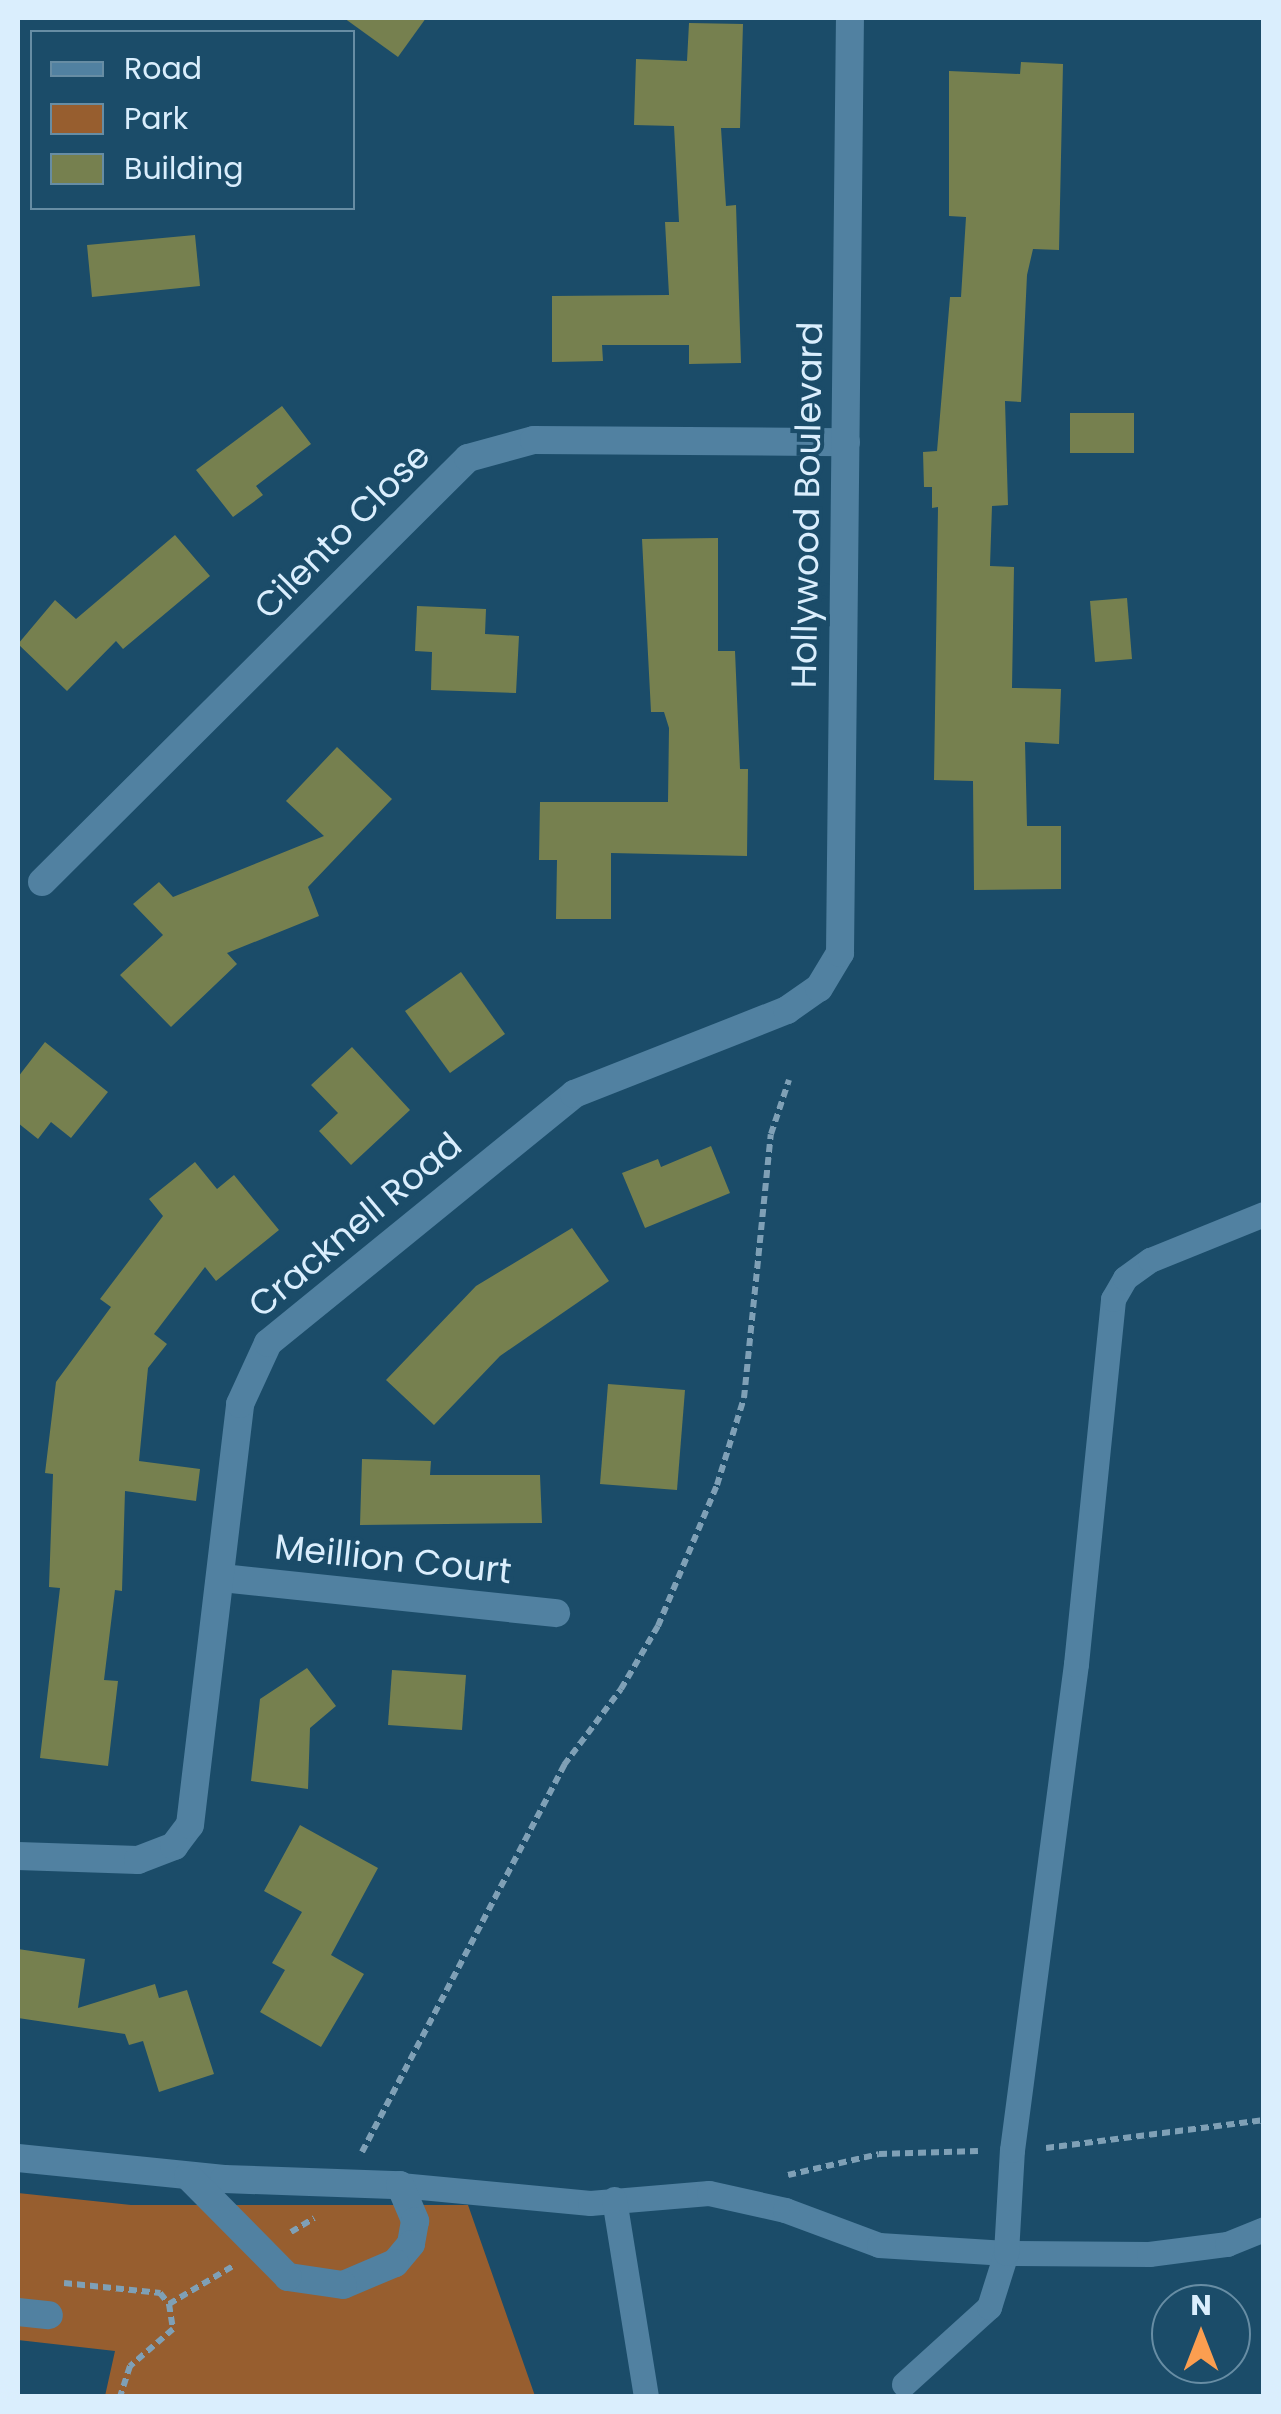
<!DOCTYPE html>
<html>
<head>
<meta charset="utf-8">
<style>
  body { margin:0 }
  #map { position:relative; width:1281px; height:2414px; overflow:hidden; background:#1b4c69; font-family:Poppins,sans-serif }
  div>[style] { position:absolute }
  .green>* { inset:0; background:#975e2f }
  .building>* { inset:0; background:#76804f }
  .path>* { height:6px; margin-top:-3px; transform-origin:0; background:repeating-linear-gradient(90deg,#7fa0b6 0 8px,transparent 0 13px) }
  .service>* { height:25px; margin:-12.5px; padding:0 12.5px; transform-origin:12.5px; border-radius:12.5px; background:#5181a1 }
  .minor>* { height:28px; margin:-14px; padding:0 14px; transform-origin:14px; border-radius:14px; background:#5181a1 }
  .tertiary>* { height:28px; margin:-14px; padding:0 14px; transform-origin:14px; border-radius:14px; background:#5181a1 }
  span { translate:-50% -50%; white-space:nowrap; text-align:center; line-height:1.15; -webkit-text-stroke:8px #1b4c69; paint-order:stroke }
  .street-label { font-size:35px; color:#daeefd }
  .frame { position:absolute; inset:0; border:20px solid #daeefd; pointer-events:none }
  .legend { position:absolute; left:30px; top:30px; width:325px; height:180px; box-sizing:border-box; background:#1b4c69; border:2px solid #678da4; margin:0; padding:12px 18px; list-style:none; font-size:30px; color:#daeefd }
  .legend li { display:flex; align-items:center; gap:20px; height:50px }
  .legend b { width:50px; border:2px solid #678da4 }
  .north { position:absolute; left:1151px; top:2284px; width:100px; height:100px; box-sizing:border-box; background:#1b4c69; border:2px solid #678da4; border-radius:50%; rotate:0deg; font-size:28px; font-weight:700; line-height:40px; text-align:center; color:#daeefd }
  .north::after { content:''; display:block; margin:auto; width:35px; height:45px; background:#fb9e50; clip-path:polygon(50% 0,100% 100%,50% 72%,0 100%) }
</style>
</head>
<body>
<div id="map">
  <div class="green">
    <i style="clip-path:polygon(18px 2193px,131px 2205px,468px 2205px,535px 2396px,105px 2396px,115px 2351px,18px 2340px)"></i>
  </div>
  <div class="building">
    <i style="clip-path:polygon(344px 18px,426px 18px,398px 57px)"></i>
    <i style="clip-path:polygon(689px 23px,743px 24px,740px 128px,721px 128px,726px 206px,736px 205px,741px 363px,689px 364px,689px 345px,602px 345px,603px 361px,552px 362px,552px 296px,669px 295px,665px 222px,679px 222px,674px 126px,634px 125px,636px 59px,687px 61px)"></i>
    <i style="clip-path:polygon(1021px 62px,1063px 64px,1059px 250px,1033px 249px,1027px 275px,1021px 402px,1005px 401px,1008px 505px,992px 506px,990px 566px,1014px 567px,1012px 688px,1061px 689px,1059px 744px,1025px 742px,1027px 826px,1061px 826px,1061px 889px,974px 890px,973px 781px,934px 780px,938px 507px,932px 508px,932px 487px,924px 487px,923px 452px,937px 451px,950px 297px,961px 297px,966px 217px,949px 216px,949px 71px,1020px 74px)"></i>
    <i style="clip-path:polygon(195px 235px,200px 286px,92px 297px,87px 245px)"></i>
    <i style="clip-path:polygon(282px 406px,311px 444px,256px 486px,263px 495px,233px 517px,196px 470px)"></i>
    <i style="clip-path:polygon(1070px 413px,1134px 413px,1134px 453px,1070px 453px)"></i>
    <i style="clip-path:polygon(175px 535px,210px 576px,123px 649px,116px 641px,67px 691px,18px 644px,55px 600px,76px 619px)"></i>
    <i style="clip-path:polygon(718px 538px,718px 651px,735px 651px,740px 769px,748px 769px,747px 856px,611px 853px,611px 919px,556px 919px,557px 860px,539px 860px,540px 802px,668px 802px,669px 728px,664px 712px,651px 712px,642px 539px)"></i>
    <i style="clip-path:polygon(1127px 598px,1132px 659px,1095px 662px,1090px 601px)"></i>
    <i style="clip-path:polygon(417px 606px,486px 609px,485px 634px,519px 636px,516px 693px,431px 690px,432px 652px,415px 651px)"></i>
    <i style="clip-path:polygon(337px 747px,392px 799px,308px 887px,319px 916px,227px 953px,237px 964px,171px 1027px,120px 975px,163px 935px,133px 904px,159px 882px,173px 897px,324px 836px,286px 801px)"></i>
    <i style="clip-path:polygon(461px 972px,505px 1034px,450px 1073px,405px 1011px)"></i>
    <i style="clip-path:polygon(45px 1042px,108px 1092px,71px 1138px,51px 1122px,38px 1139px,18px 1123px,18px 1077px)"></i>
    <i style="clip-path:polygon(352px 1047px,410px 1110px,351px 1165px,319px 1131px,338px 1113px,311px 1085px)"></i>
    <i style="clip-path:polygon(711px 1146px,730px 1193px,645px 1228px,622px 1173px,658px 1159px,661px 1167px)"></i>
    <i style="clip-path:polygon(195px 1162px,217px 1189px,234px 1175px,279px 1230px,216px 1281px,205px 1267px,154px 1334px,167px 1344px,148px 1368px,139px 1461px,200px 1469px,196px 1501px,125px 1491px,122px 1591px,115px 1590px,104px 1680px,118px 1681px,108px 1766px,40px 1758px,60px 1588px,49px 1587px,53px 1474px,45px 1473px,56px 1382px,111px 1307px,100px 1299px,163px 1216px,149px 1199px)"></i>
    <i style="clip-path:polygon(572px 1228px,609px 1281px,500px 1356px,434px 1425px,386px 1380px,476px 1286px)"></i>
    <i style="clip-path:polygon(608px 1384px,685px 1390px,677px 1490px,600px 1484px)"></i>
    <i style="clip-path:polygon(362px 1459px,431px 1461px,430px 1475px,540px 1475px,542px 1523px,360px 1525px)"></i>
    <i style="clip-path:polygon(307px 1668px,336px 1706px,310px 1728px,308px 1789px,251px 1781px,260px 1699px)"></i>
    <i style="clip-path:polygon(392px 1670px,466px 1675px,462px 1730px,388px 1725px)"></i>
    <i style="clip-path:polygon(300px 1825px,378px 1868px,331px 1955px,364px 1974px,321px 2047px,260px 2012px,285px 1970px,272px 1963px,302px 1912px,264px 1891px)"></i>
    <i style="clip-path:polygon(18px 1949px,85px 1959px,78px 2008px,155px 1984px,159px 1998px,187px 1990px,214px 2074px,159px 2092px,143px 2041px,129px 2045px,125px 2034px,18px 2018px)"></i>
  </div>
  <div class="path">
    <i style="left:1046px;top:2148px;width:220px;rotate:-7.3deg"></i>
    <i style="left:362px;top:2152px;width:437px;rotate:-62.4deg"></i>
    <i style="left:564px;top:1765px;width:95px;rotate:-53.1deg"></i>
    <i style="left:621px;top:1689px;width:73px;rotate:-59.6deg"></i>
    <i style="left:658px;top:1626px;width:153px;rotate:-67.3deg"></i>
    <i style="left:717px;top:1485px;width:91px;rotate:-72.8deg"></i>
    <i style="left:744px;top:1398px;width:265px;rotate:-84.2deg"></i>
    <i style="left:771px;top:1134px;width:57px;rotate:-71.6deg"></i>
    <i style="left:788px;top:2175px;width:93px;rotate:-13deg"></i>
    <i style="left:879px;top:2154px;width:99px;rotate:-1.7deg"></i>
    <i style="left:291px;top:2232px;width:27px;rotate:-31deg"></i>
    <i style="left:64px;top:2283px;width:97px;rotate:5.9deg"></i>
    <i style="left:160px;top:2293px;width:14px;rotate:51deg"></i>
    <i style="left:169px;top:2304px;width:25px;rotate:81deg"></i>
    <i style="left:173px;top:2329px;width:57px;rotate:139.3deg"></i>
    <i style="left:130px;top:2366px;width:32px;rotate:108deg"></i>
    <i style="left:169px;top:2304px;width:74px;rotate:-30.7deg"></i>
  </div>
  <div class="service">
    <i style="left:400px;top:2185px;width:191px;rotate:5.4deg"></i>
    <i style="left:590px;top:2203px;width:119px;rotate:-4.8deg"></i>
    <i style="left:709px;top:2193px;width:78px;rotate:12.6deg"></i>
    <i style="left:785px;top:2210px;width:100px;rotate:20.4deg"></i>
    <i style="left:879px;top:2245px;width:127px;rotate:3.6deg"></i>
    <i style="left:1006px;top:2253px;width:143px;rotate:0.4deg"></i>
    <i style="left:1149px;top:2254px;width:79px;rotate:-7.3deg"></i>
    <i style="left:1227px;top:2244px;width:40px;rotate:-22deg"></i>
    <i style="left:614px;top:2199px;width:200px;rotate:80.8deg"></i>
    <i style="left:904px;top:2384px;width:115px;rotate:-42.2deg"></i>
    <i style="left:989px;top:2307px;width:57px;rotate:-72.5deg"></i>
    <i style="left:1006px;top:2253px;width:103px;rotate:-86.7deg"></i>
    <i style="left:1012px;top:2150px;width:490px;rotate:-82.5deg"></i>
    <i style="left:1076px;top:1664px;width:367px;rotate:-84.2deg"></i>
    <i style="left:1113px;top:1299px;width:24px;rotate:-60deg"></i>
    <i style="left:1125px;top:1278px;width:31px;rotate:-36deg"></i>
    <i style="left:1150px;top:1260px;width:123px;rotate:-22deg"></i>
  </div>
  <div class="minor">
    <i style="left:42px;top:882px;width:601px;rotate:-44.87deg"></i>
    <i style="left:468px;top:458px;width:68px;rotate:-15.3deg"></i>
    <i style="left:534px;top:440px;width:312px;rotate:0.4deg"></i>
    <i style="left:222px;top:1578px;width:336px;rotate:6deg"></i>
    <i style="left:18px;top:1856px;width:120px;rotate:1.9deg"></i>
    <i style="left:138px;top:1860px;width:39px;rotate:-21deg"></i>
    <i style="left:174px;top:1846px;width:26px;rotate:-53deg"></i>
    <i style="left:190px;top:1825px;width:424px;rotate:-83.2deg"></i>
    <i style="left:240px;top:1404px;width:67px;rotate:-65.3deg"></i>
    <i style="left:268px;top:1343px;width:395px;rotate:-39.1deg"></i>
    <i style="left:574px;top:1094px;width:229px;rotate:-21.5deg"></i>
    <i style="left:787px;top:1010px;width:39px;rotate:-35deg"></i>
    <i style="left:819px;top:988px;width:41px;rotate:-59deg"></i>
    <i style="left:840px;top:953px;width:935px;rotate:-89.39deg"></i>
    <i style="left:18px;top:2312px;width:31px;rotate:6deg"></i>
  </div>
  <div class="tertiary">
    <i style="left:18px;top:2158px;width:207px;rotate:5.8deg"></i>
    <i style="left:224px;top:2179px;width:176px;rotate:2deg"></i>
    <i style="left:400px;top:2185px;width:39px;rotate:67deg"></i>
    <i style="left:415px;top:2221px;width:23px;rotate:100deg"></i>
    <i style="left:411px;top:2244px;width:25px;rotate:130deg"></i>
    <i style="left:395px;top:2263px;width:56px;rotate:157.1deg"></i>
    <i style="left:343px;top:2285px;width:56px;rotate:-171.7deg"></i>
    <i style="left:288px;top:2277px;width:142px;rotate:-134.7deg"></i>
  </div>
  <div class="street-label">
    <span style="left:807px;top:505px;rotate:-89deg">Hollywood Boulevard</span>
    <span style="left:342px;top:531px;rotate:-45deg">Cilento Close</span>
    <span style="left:355px;top:1225px;rotate:-40deg">Cracknell Road</span>
    <span style="left:393px;top:1559px;rotate:6deg">Meillion Court</span>
  </div>
  <div class="frame"></div>
  <ul class="legend">
  <li><b style="height:12px;background:#5181a1"></b>Road</li>
  <li><b style="height:28px;background:#975e2f"></b>Park</li>
  <li><b style="height:28px;background:#76804f"></b>Building</li>
  </ul>
  <div class="north">N</div>
</div>
</body>
</html>
